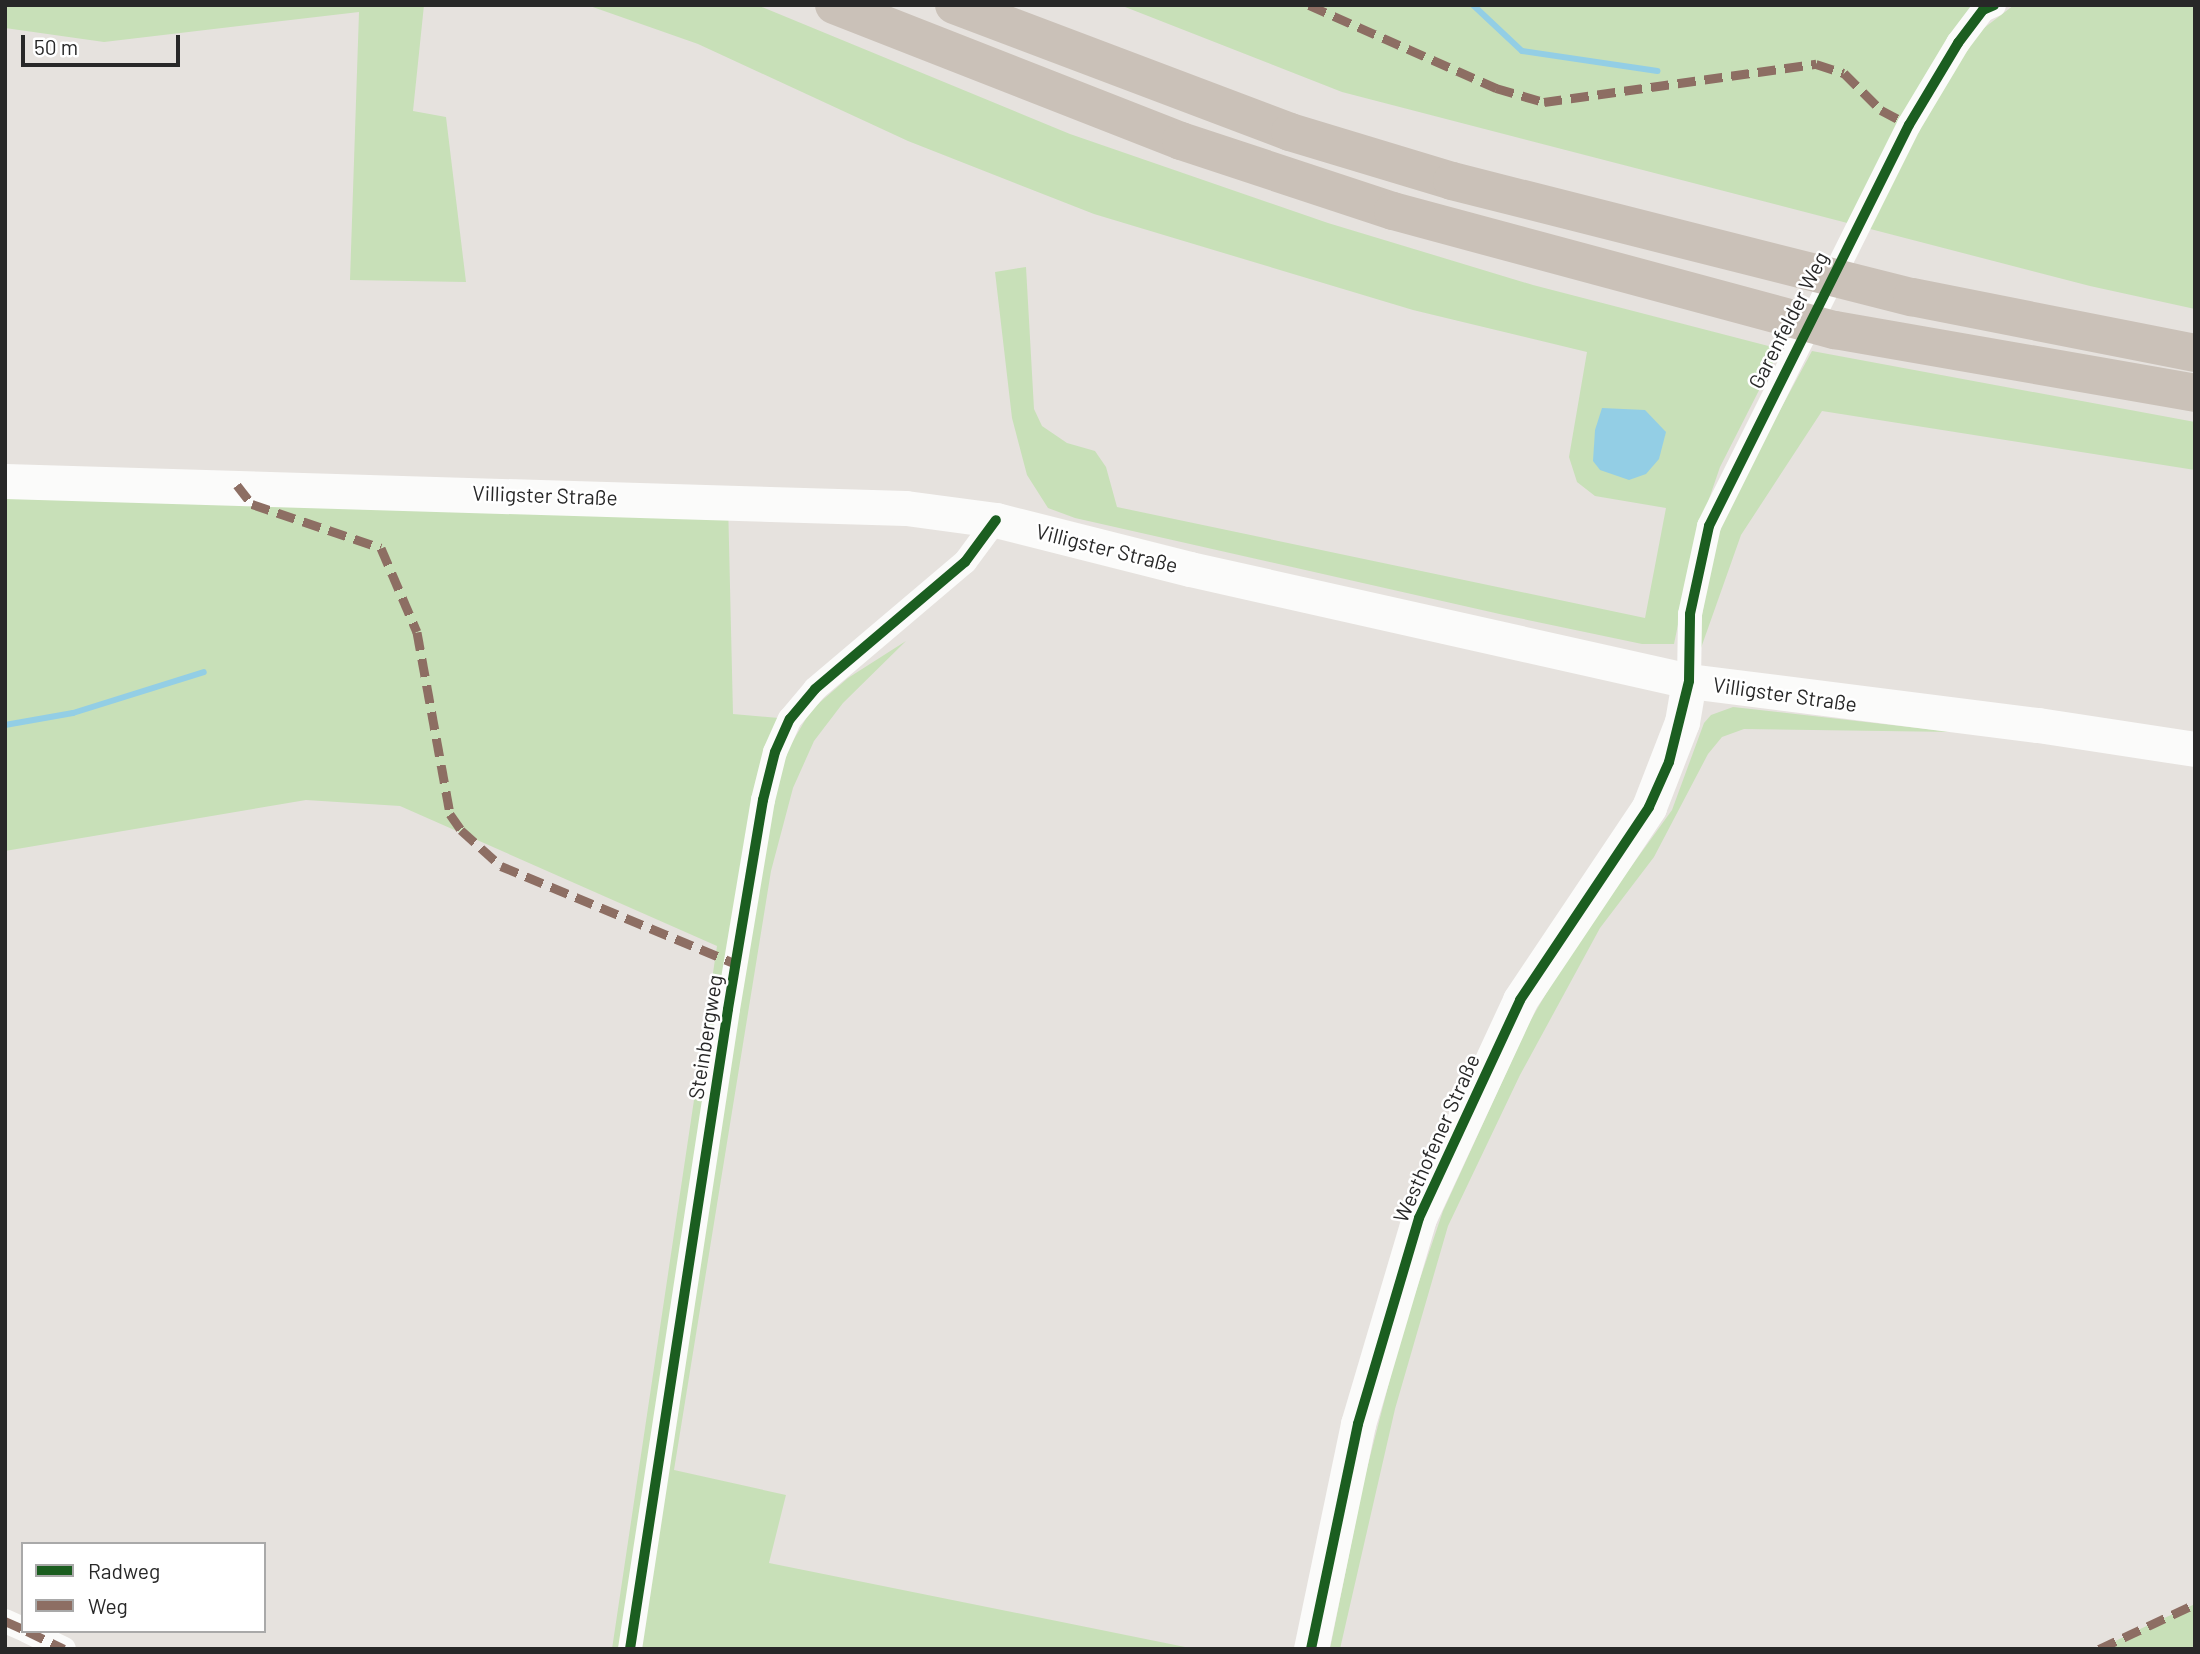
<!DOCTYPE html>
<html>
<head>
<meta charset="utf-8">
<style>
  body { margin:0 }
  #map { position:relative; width:2200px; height:1654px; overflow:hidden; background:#e6e2de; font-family:Barlow,sans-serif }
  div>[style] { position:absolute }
  .green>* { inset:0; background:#c8e0b8 }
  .water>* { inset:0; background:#93cee5 }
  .stream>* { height:6px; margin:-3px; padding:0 3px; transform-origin:3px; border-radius:3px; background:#93cee5 }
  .street>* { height:24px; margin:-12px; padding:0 12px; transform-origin:12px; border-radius:12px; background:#fbfbfa }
  .secondary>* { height:35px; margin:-17.5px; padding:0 17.5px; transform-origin:17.5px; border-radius:17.5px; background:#fbfbfa }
  .highway>* { height:38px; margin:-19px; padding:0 19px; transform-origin:19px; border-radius:19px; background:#cac1b8 }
  .quiet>* { height:9px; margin-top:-4.5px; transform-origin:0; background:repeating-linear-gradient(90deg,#8d6e63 0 18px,transparent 0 27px) }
  .cycleway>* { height:10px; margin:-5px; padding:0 5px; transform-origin:5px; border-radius:5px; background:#1b5e20 }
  span { translate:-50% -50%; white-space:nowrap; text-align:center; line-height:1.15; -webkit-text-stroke:5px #fff; paint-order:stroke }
  .street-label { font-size:21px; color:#282828 }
  .frame { position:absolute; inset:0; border:7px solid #282828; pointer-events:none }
  .legend { position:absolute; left:21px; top:1542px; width:245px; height:91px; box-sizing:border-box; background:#fff; border:2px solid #a9a9a9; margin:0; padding:9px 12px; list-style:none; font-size:21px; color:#282828 }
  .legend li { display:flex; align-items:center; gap:14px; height:35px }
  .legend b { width:35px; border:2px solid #a9a9a9 }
  .scale { position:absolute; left:21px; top:35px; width:159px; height:32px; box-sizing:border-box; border:4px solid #282828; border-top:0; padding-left:9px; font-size:21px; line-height:24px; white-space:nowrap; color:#282828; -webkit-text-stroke:5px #fff; paint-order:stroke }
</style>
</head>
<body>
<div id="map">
  <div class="green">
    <i style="clip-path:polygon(5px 5px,424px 5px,413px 111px,446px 117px,466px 282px,350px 280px,359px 12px,104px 42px,5px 28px)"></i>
    <i style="clip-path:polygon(587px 5px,757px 5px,1070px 134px,1328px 223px,1533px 285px,1780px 349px,1720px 467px,1696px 537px,1674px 644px,1642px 644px,1504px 615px,1075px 518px,1048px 508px,1027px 475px,1012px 418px,995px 272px,1026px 267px,1034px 409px,1042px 426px,1067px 443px,1095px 451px,1106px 467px,1117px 507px,1645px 618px,1666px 508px,1595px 496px,1577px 482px,1569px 457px,1587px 352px,1413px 310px,1094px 214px,908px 141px,698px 44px)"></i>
    <i style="clip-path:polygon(1120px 5px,1974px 5px,1984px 28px,2014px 5px,2195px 5px,2195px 309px,2090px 286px,1342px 92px)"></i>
    <i style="clip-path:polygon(1812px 351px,2195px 422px,2195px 470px,1822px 411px,1741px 535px,1701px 648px,1697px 645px,1717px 526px)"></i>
    <i style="clip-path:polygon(5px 494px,728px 501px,733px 714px,790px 719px,625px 1649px,612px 1649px,717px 946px,400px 806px,306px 800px,5px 851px)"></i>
    <i style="clip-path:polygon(906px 641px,843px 703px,814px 741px,793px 788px,771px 871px,674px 1470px,786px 1495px,769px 1563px,1195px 1649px,637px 1649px,730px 1042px,783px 758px,811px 710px,848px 678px)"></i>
    <i style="clip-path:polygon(1733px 707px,1953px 732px,1744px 729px,1722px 737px,1708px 754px,1654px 857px,1600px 928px,1520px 1075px,1448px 1226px,1395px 1409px,1340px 1649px,1330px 1649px,1364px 1480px,1402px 1332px,1443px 1211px,1529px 1023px,1573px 947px,1672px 810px,1704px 723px,1711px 715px)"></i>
    <i style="clip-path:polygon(2195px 1604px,2195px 1649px,2099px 1649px,2138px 1630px)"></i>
  </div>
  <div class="water">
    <i style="clip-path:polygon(1602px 408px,1645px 410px,1666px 432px,1659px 459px,1646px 474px,1629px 480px,1600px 470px,1593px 461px,1595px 430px)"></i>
  </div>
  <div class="stream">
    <i style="left:1473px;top:5px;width:67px;rotate:43.2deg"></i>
    <i style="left:1522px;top:51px;width:137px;rotate:8.4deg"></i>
    <i style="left:5px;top:725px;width:69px;rotate:-10deg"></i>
    <i style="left:73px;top:713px;width:137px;rotate:-17.4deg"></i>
  </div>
  <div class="street">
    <i style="left:1689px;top:681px;width:67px;rotate:-89.1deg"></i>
    <i style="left:1690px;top:614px;width:90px;rotate:-77.8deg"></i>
    <i style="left:1709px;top:526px;width:448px;rotate:-63.5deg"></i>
    <i style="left:1909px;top:125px;width:96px;rotate:-59.1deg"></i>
    <i style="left:1958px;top:43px;width:41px;rotate:-52.9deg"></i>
    <i style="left:1983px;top:10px;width:12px;rotate:-24deg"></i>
    <i style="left:5px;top:1621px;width:20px;rotate:24deg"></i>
    <i style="left:27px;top:1631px;width:41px;rotate:25.9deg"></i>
    <i style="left:630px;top:1649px;width:647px;rotate:-81.29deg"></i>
    <i style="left:728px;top:1009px;width:212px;rotate:-80.5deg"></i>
    <i style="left:763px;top:800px;width:49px;rotate:-76deg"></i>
    <i style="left:775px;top:752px;width:36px;rotate:-66deg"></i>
    <i style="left:790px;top:719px;width:39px;rotate:-50deg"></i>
    <i style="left:815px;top:689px;width:197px;rotate:-40.3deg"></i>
    <i style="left:965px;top:562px;width:52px;rotate:-53.6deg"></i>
  </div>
  <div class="secondary">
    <i style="left:5px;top:481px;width:901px;rotate:1.72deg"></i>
    <i style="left:906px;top:508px;width:91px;rotate:7.6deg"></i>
    <i style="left:996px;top:520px;width:200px;rotate:14.2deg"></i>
    <i style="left:1190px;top:569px;width:511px;rotate:12.65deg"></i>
    <i style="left:1689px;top:681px;width:352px;rotate:7.2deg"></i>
    <i style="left:2038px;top:725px;width:159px;rotate:8.7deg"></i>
    <i style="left:1311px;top:1649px;width:230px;rotate:-78.2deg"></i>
    <i style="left:1358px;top:1424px;width:215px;rotate:-73.5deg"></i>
    <i style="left:1419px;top:1218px;width:240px;rotate:-65.1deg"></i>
    <i style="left:1520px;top:1000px;width:232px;rotate:-56.2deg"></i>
    <i style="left:1649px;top:807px;width:91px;rotate:-68.8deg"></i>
    <i style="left:1682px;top:722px;width:42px;rotate:-80.3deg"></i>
  </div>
  <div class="highway">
    <i style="left:834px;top:5px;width:373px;rotate:21.4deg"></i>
    <i style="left:1181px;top:141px;width:223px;rotate:18.3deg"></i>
    <i style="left:1393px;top:211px;width:458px;rotate:15.1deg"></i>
    <i style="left:1835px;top:330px;width:365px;rotate:9.9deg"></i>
    <i style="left:954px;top:5px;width:359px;rotate:20.7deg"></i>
    <i style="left:1290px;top:132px;width:169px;rotate:16.8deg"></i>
    <i style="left:1452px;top:181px;width:474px;rotate:14.2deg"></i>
    <i style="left:1912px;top:297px;width:288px;rotate:11.2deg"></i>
  </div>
  <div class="quiet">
    <i style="left:1309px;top:5px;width:205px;rotate:23.9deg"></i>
    <i style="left:1496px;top:88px;width:50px;rotate:16.3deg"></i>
    <i style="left:1544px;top:102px;width:275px;rotate:-8deg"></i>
    <i style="left:1816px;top:64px;width:29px;rotate:18deg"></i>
    <i style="left:1844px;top:73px;width:52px;rotate:45deg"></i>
    <i style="left:1881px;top:110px;width:32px;rotate:28deg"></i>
    <i style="left:237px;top:485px;width:24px;rotate:52deg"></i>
    <i style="left:252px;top:504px;width:136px;rotate:18.8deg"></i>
    <i style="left:381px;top:548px;width:91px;rotate:66.8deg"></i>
    <i style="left:417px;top:632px;width:185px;rotate:79.7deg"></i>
    <i style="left:450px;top:814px;width:19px;rotate:55deg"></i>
    <i style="left:461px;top:830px;width:54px;rotate:42deg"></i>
    <i style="left:501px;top:866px;width:255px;rotate:22.6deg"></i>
    <i style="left:5px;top:1621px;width:20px;rotate:24deg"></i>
    <i style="left:27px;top:1631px;width:41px;rotate:25.9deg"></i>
    <i style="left:2099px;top:1649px;width:106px;rotate:-25.1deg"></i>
  </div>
  <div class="cycleway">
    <i style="left:630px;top:1649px;width:647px;rotate:-81.29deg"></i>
    <i style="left:728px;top:1009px;width:212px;rotate:-80.5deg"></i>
    <i style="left:763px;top:800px;width:49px;rotate:-76deg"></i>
    <i style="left:775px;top:752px;width:36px;rotate:-66deg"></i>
    <i style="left:790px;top:719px;width:39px;rotate:-50deg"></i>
    <i style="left:815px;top:689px;width:197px;rotate:-40.3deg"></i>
    <i style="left:965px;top:562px;width:52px;rotate:-53.6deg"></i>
    <i style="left:1311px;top:1649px;width:230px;rotate:-78.2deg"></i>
    <i style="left:1358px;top:1424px;width:215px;rotate:-73.5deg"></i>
    <i style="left:1419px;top:1218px;width:240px;rotate:-65.1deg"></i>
    <i style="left:1520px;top:1000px;width:232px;rotate:-56.2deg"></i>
    <i style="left:1649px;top:807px;width:49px;rotate:-66deg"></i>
    <i style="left:1669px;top:762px;width:83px;rotate:-76.1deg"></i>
    <i style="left:1689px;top:681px;width:67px;rotate:-89.1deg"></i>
    <i style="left:1690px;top:614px;width:90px;rotate:-77.8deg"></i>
    <i style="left:1709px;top:526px;width:448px;rotate:-63.5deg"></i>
    <i style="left:1909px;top:125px;width:96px;rotate:-59.1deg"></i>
    <i style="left:1958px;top:43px;width:41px;rotate:-52.9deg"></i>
    <i style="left:1983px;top:10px;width:12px;rotate:-24deg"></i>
  </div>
  <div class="street-label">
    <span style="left:1788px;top:320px;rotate:-63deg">Garenfelder Weg</span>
    <span style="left:545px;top:495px;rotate:2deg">Villigster Straße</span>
    <span style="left:1107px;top:548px;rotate:14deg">Villigster Straße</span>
    <span style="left:1785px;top:694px;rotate:8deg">Villigster Straße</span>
    <span style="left:705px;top:1037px;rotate:-81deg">Steinbergweg</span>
    <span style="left:1436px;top:1138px;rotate:-66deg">Westhofener Straße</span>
  </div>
  <div class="frame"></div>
  <ul class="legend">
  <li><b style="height:9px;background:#1b5e20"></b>Radweg</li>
  <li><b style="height:9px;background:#8d6e63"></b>Weg</li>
  </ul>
  <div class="scale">50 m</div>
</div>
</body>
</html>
